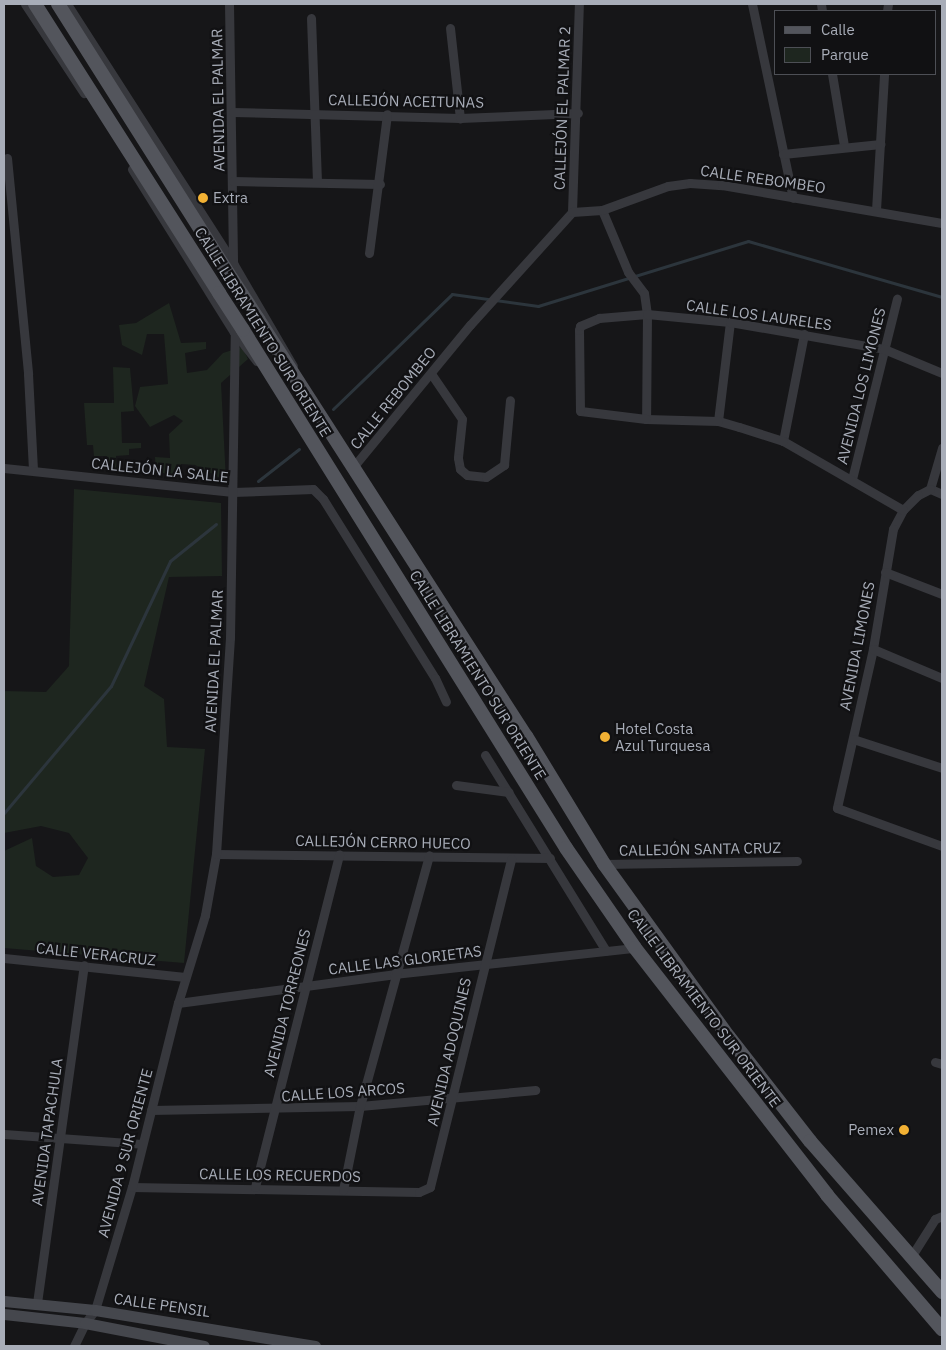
<!DOCTYPE html>
<html>
<head>
<meta charset="utf-8">
<style>
  body { margin:0 }
  #map { position:relative; width:946px; height:1350px; overflow:hidden; background:#161618; font-family:"IBM Plex Sans",sans-serif }
  div>[style] { position:absolute }
  .green>* { inset:0; background:#1e261f }
  .stream>* { height:3px; margin:-1.5px; padding:0 1.5px; transform-origin:1.5px; border-radius:1.5px; background:#2c353c }
  .street>* { height:9px; margin:-4.5px; padding:0 4.5px; transform-origin:4.5px; border-radius:4.5px; background:#37383d }
  .secondary>* { height:11px; margin:-5.5px; padding:0 5.5px; transform-origin:5.5px; border-radius:5.5px; background:#45474d }
  .primary>* { height:14px; margin:-7px; padding:0 7px; transform-origin:7px; border-radius:7px; background:#53555c }
  .primary-bridge>* { height:14px; margin:-7px; padding:0 7px; transform-origin:7px; border-radius:7px; background:#53555c }
  .dots>* { width:14px; height:14px; translate:-50% -50%; box-sizing:border-box; border:2px solid #111113; border-radius:50% }
  span { translate:-50% -50%; white-space:nowrap; text-align:center; line-height:1.15; -webkit-text-stroke:4.5px #111113; paint-order:stroke }
  .street-label { font-size:15px; color:#a8adb8 }
  .poi-label { font-size:15px; color:#a8adb8 }
  .left { translate:0 -50%; text-align:left }
  .right { translate:-100% -50%; text-align:right }
  .frame { position:absolute; inset:0; border:5px solid #a8adb8; pointer-events:none }
  .legend { position:absolute; left:774px; top:10px; width:162px; height:65px; box-sizing:border-box; background:#111113; border:1px solid #4d4f55; margin:0; padding:6px 9px; list-style:none; font-size:15px; color:#a8adb8 }
  .legend li { display:flex; align-items:center; gap:10px; height:25px }
  .legend b { width:25px; border:1px solid #4d4f55 }
</style>
</head>
<body>
<div id="map">
  <div class="green">
    <i style="clip-path:polygon(169px 303px,181px 343px,206px 342px,206px 349px,185px 353px,187px 373px,207px 370px,223px 353px,242px 347px,248px 359px,221px 383px,226px 481px,195px 465px,181px 464px,182px 476px,156px 472px,155px 457px,170px 458px,169px 434px,183px 421px,174px 415px,150px 427px,135px 406px,140px 387px,168px 384px,164px 334px,147px 334px,142px 355px,122px 345px,119px 325px,136px 323px)"></i>
    <i style="clip-path:polygon(113px 367px,130px 368px,134px 411px,121px 412px,122px 443px,141px 443px,141px 448px,129px 449px,129px 455px,116px 456px,116px 471px,108px 471px,107px 456px,94px 456px,93px 445px,87px 445px,84px 403px,114px 403px)"></i>
    <i style="clip-path:polygon(74px 489px,221px 503px,222px 576px,169px 577px,144px 686px,164px 699px,167px 747px,205px 749px,184px 963px,4px 948px,4px 851px,32px 838px,36px 866px,53px 877px,79px 875px,88px 858px,69px 833px,41px 826px,4px 833px,4px 691px,46px 692px,69px 666px)"></i>
  </div>
  <div class="stream">
    <i style="left:333px;top:409px;width:165px;rotate:-44deg"></i>
    <i style="left:452px;top:294px;width:87px;rotate:7.9deg"></i>
    <i style="left:538px;top:306px;width:220px;rotate:-17.2deg"></i>
    <i style="left:748px;top:241px;width:202px;rotate:16.1deg"></i>
    <i style="left:258px;top:481px;width:52px;rotate:-38deg"></i>
    <i style="left:4px;top:813px;width:166px;rotate:-49.9deg"></i>
    <i style="left:111px;top:686px;width:138px;rotate:-64.7deg"></i>
    <i style="left:170px;top:561px;width:59px;rotate:-38.8deg"></i>
  </div>
  <div class="street">
    <i style="left:25px;top:4px;width:107px;rotate:56.5deg"></i>
    <i style="left:67px;top:4px;width:308px;rotate:57.3deg"></i>
    <i style="left:233px;top:263px;width:119px;rotate:59.8deg"></i>
    <i style="left:229px;top:4px;width:259px;rotate:89.1deg"></i>
    <i style="left:752px;top:4px;width:198px;rotate:78.1deg"></i>
    <i style="left:821px;top:4px;width:7px;rotate:82deg"></i>
    <i style="left:887px;top:11px;width:7px;rotate:-82deg"></i>
    <i style="left:311px;top:18px;width:164px;rotate:87.9deg"></i>
    <i style="left:450px;top:28px;width:91px;rotate:83.7deg"></i>
    <i style="left:832px;top:74px;width:73px;rotate:80.5deg"></i>
    <i style="left:233px;top:112px;width:227px;rotate:1.5deg"></i>
    <i style="left:460px;top:118px;width:118px;rotate:-2.4deg"></i>
    <i style="left:783px;top:154px;width:98px;rotate:-5.9deg"></i>
    <i style="left:7px;top:158px;width:217px;rotate:84.4deg"></i>
    <i style="left:28px;top:374px;width:96px;rotate:87deg"></i>
    <i style="left:132px;top:169px;width:192px;rotate:58deg"></i>
    <i style="left:234px;top:332px;width:37px;rotate:52deg"></i>
    <i style="left:233px;top:181px;width:147px;rotate:1.2deg"></i>
    <i style="left:602px;top:210px;width:67px;rotate:67.2deg"></i>
    <i style="left:628px;top:272px;width:26px;rotate:53deg"></i>
    <i style="left:644px;top:293px;width:21px;rotate:82deg"></i>
    <i style="left:647px;top:314px;width:105px;rotate:90.5deg"></i>
    <i style="left:876px;top:210px;width:136px;rotate:-86.6deg"></i>
    <i style="left:572px;top:212px;width:208px;rotate:-88.1deg"></i>
    <i style="left:369px;top:253px;width:140px;rotate:-82.6deg"></i>
    <i style="left:432px;top:375px;width:53px;rotate:55.7deg"></i>
    <i style="left:462px;top:419px;width:39px;rotate:96deg"></i>
    <i style="left:458px;top:458px;width:11px;rotate:80deg"></i>
    <i style="left:460px;top:469px;width:9px;rotate:41deg"></i>
    <i style="left:467px;top:475px;width:19px;rotate:6deg"></i>
    <i style="left:486px;top:477px;width:22px;rotate:-34deg"></i>
    <i style="left:504px;top:465px;width:65px;rotate:-84.7deg"></i>
    <i style="left:718px;top:421px;width:100px;rotate:-83.1deg"></i>
    <i style="left:783px;top:441px;width:109px;rotate:-78.9deg"></i>
    <i style="left:354px;top:466px;width:183px;rotate:-50.6deg"></i>
    <i style="left:470px;top:325px;width:152px;rotate:-47.9deg"></i>
    <i style="left:572px;top:212px;width:30px;rotate:-4deg"></i>
    <i style="left:602px;top:210px;width:70px;rotate:-20deg"></i>
    <i style="left:668px;top:186px;width:22px;rotate:-8deg"></i>
    <i style="left:690px;top:183px;width:32px;rotate:4deg"></i>
    <i style="left:722px;top:185px;width:223px;rotate:9.8deg"></i>
    <i style="left:4px;top:468px;width:230px;rotate:6deg"></i>
    <i style="left:233px;top:492px;width:80px;rotate:-2.1deg"></i>
    <i style="left:313px;top:489px;width:14px;rotate:45deg"></i>
    <i style="left:323px;top:499px;width:211px;rotate:58deg"></i>
    <i style="left:435px;top:678px;width:26px;rotate:65deg"></i>
    <i style="left:852px;top:479px;width:186px;rotate:-76deg"></i>
    <i style="left:930px;top:489px;width:43px;rotate:-73.7deg"></i>
    <i style="left:942px;top:494px;width:13px;rotate:-157deg"></i>
    <i style="left:930px;top:489px;width:13px;rotate:153deg"></i>
    <i style="left:918px;top:495px;width:21px;rotate:135deg"></i>
    <i style="left:903px;top:510px;width:21px;rotate:118deg"></i>
    <i style="left:893px;top:529px;width:122px;rotate:99.5deg"></i>
    <i style="left:873px;top:649px;width:163px;rotate:102.8deg"></i>
    <i style="left:837px;top:808px;width:112px;rotate:19.9deg"></i>
    <i style="left:903px;top:510px;width:138px;rotate:-150.1deg"></i>
    <i style="left:783px;top:441px;width:46px;rotate:-162.3deg"></i>
    <i style="left:739px;top:427px;width:22px;rotate:-164deg"></i>
    <i style="left:718px;top:421px;width:72px;rotate:-178.4deg"></i>
    <i style="left:646px;top:419px;width:66px;rotate:-173.1deg"></i>
    <i style="left:580px;top:411px;width:81px;rotate:-90.7deg"></i>
    <i style="left:579px;top:330px;width:4px;rotate:-76deg"></i>
    <i style="left:580px;top:326px;width:21px;rotate:-23deg"></i>
    <i style="left:599px;top:318px;width:48px;rotate:-4.8deg"></i>
    <i style="left:647px;top:314px;width:83px;rotate:5.5deg"></i>
    <i style="left:730px;top:322px;width:156px;rotate:9.9deg"></i>
    <i style="left:884px;top:349px;width:63px;rotate:22.5deg"></i>
    <i style="left:885px;top:572px;width:61px;rotate:21.1deg"></i>
    <i style="left:873px;top:649px;width:75px;rotate:22.8deg"></i>
    <i style="left:853px;top:739px;width:94px;rotate:18deg"></i>
    <i style="left:485px;top:755px;width:230px;rotate:58.3deg"></i>
    <i style="left:456px;top:785px;width:53px;rotate:7.5deg"></i>
    <i style="left:216px;top:854px;width:334px;rotate:0.7deg"></i>
    <i style="left:604px;top:864px;width:193px;rotate:-0.9deg"></i>
    <i style="left:4px;top:958px;width:182px;rotate:6deg"></i>
    <i style="left:178px;top:1003px;width:218px;rotate:-7.6deg"></i>
    <i style="left:394px;top:974px;width:242px;rotate:-6.2deg"></i>
    <i style="left:935px;top:1062px;width:7px;rotate:16deg"></i>
    <i style="left:151px;top:1110px;width:209px;rotate:-1.1deg"></i>
    <i style="left:360px;top:1106px;width:176px;rotate:-5.2deg"></i>
    <i style="left:4px;top:1134px;width:138px;rotate:4.1deg"></i>
    <i style="left:132px;top:1187px;width:287px;rotate:1deg"></i>
    <i style="left:419px;top:1192px;width:12px;rotate:-24deg"></i>
    <i style="left:430px;top:1187px;width:338px;rotate:-76.1deg"></i>
    <i style="left:255px;top:1187px;width:343px;rotate:-75.8deg"></i>
    <i style="left:343px;top:1190px;width:86px;rotate:-78.6deg"></i>
    <i style="left:360px;top:1106px;width:260px;rotate:-74.6deg"></i>
    <i style="left:911px;top:1257px;width:45px;rotate:-57.7deg"></i>
    <i style="left:935px;top:1219px;width:8px;rotate:-23deg"></i>
    <i style="left:37px;top:1303px;width:341px;rotate:-82.1deg"></i>
    <i style="left:74px;top:1346px;width:25px;rotate:-64deg"></i>
    <i style="left:85px;top:1323px;width:16px;rotate:-52deg"></i>
    <i style="left:95px;top:1310px;width:128px;rotate:-73.3deg"></i>
    <i style="left:132px;top:1187px;width:190px;rotate:-76deg"></i>
    <i style="left:178px;top:1003px;width:92px;rotate:-72.9deg"></i>
    <i style="left:205px;top:915px;width:62px;rotate:-79.8deg"></i>
    <i style="left:216px;top:854px;width:216px;rotate:-86.3deg"></i>
    <i style="left:230px;top:638px;width:319px;rotate:-89.1deg"></i>
  </div>
  <div class="secondary">
    <i style="left:4px;top:1301px;width:91px;rotate:5.6deg"></i>
    <i style="left:95px;top:1310px;width:223px;rotate:9.3deg"></i>
    <i style="left:4px;top:1314px;width:81px;rotate:6.3deg"></i>
    <i style="left:85px;top:1323px;width:121px;rotate:10.9deg"></i>
  </div>
  <div class="primary">
    <i style="left:35px;top:4px;width:343px;rotate:57.5deg"></i>
    <i style="left:58px;top:4px;width:325px;rotate:57.7deg"></i>
    <i style="left:258px;top:319px;width:496px;rotate:57.3deg"></i>
    <i style="left:526px;top:736px;width:150px;rotate:58.6deg"></i>
    <i style="left:604px;top:864px;width:213px;rotate:54.2deg"></i>
    <i style="left:729px;top:1037px;width:132px;rotate:52.1deg"></i>
    <i style="left:810px;top:1141px;width:201px;rotate:48.8deg"></i>
    <i style="left:243px;top:330px;width:610px;rotate:58.05deg"></i>
    <i style="left:566px;top:848px;width:121px;rotate:55.4deg"></i>
    <i style="left:635px;top:948px;width:313px;rotate:52.1deg"></i>
    <i style="left:827px;top:1195px;width:177px;rotate:49.4deg"></i>
  </div>
  <div class="primary-bridge">
    <i style="left:232px;top:279px;width:48px;rotate:57deg"></i>
    <i style="left:219px;top:293px;width:44px;rotate:57deg"></i>
  </div>
  <div class="dots">
    <i style="left:203px;top:198px;background:#f2b134"></i>
    <i style="left:605px;top:737px;background:#f2b134"></i>
    <i style="left:904px;top:1130px;background:#f2b134"></i>
  </div>
  <div class="street-label">
    <span style="left:218px;top:100px;rotate:-91deg">AVENIDA EL PALMAR</span>
    <span style="left:406px;top:101px;rotate:1deg">CALLEJÓN ACEITUNAS</span>
    <span style="left:562px;top:108px;rotate:-88deg">CALLEJÓN EL PALMAR 2</span>
    <span style="left:763px;top:179px;rotate:8deg">CALLE REBOMBEO</span>
    <span style="left:759px;top:315px;rotate:8deg">CALLE LOS LAURELES</span>
    <span style="left:263px;top:332px;rotate:58deg">CALLE LIBRAMIENTO SUR ORIENTE</span>
    <span style="left:861px;top:386px;rotate:-76deg">AVENIDA LOS LIMONES</span>
    <span style="left:393px;top:398px;rotate:-51deg">CALLE REBOMBEO</span>
    <span style="left:160px;top:470px;rotate:6deg">CALLEJÓN LA SALLE</span>
    <span style="left:857px;top:646px;rotate:-79deg">AVENIDA LIMONES</span>
    <span style="left:214px;top:661px;rotate:-87deg">AVENIDA EL PALMAR</span>
    <span style="left:478px;top:675px;rotate:58deg">CALLE LIBRAMIENTO SUR ORIENTE</span>
    <span style="left:383px;top:842px;rotate:1deg">CALLEJÓN CERRO HUECO</span>
    <span style="left:700px;top:849px;rotate:-1deg">CALLEJÓN SANTA CRUZ</span>
    <span style="left:96px;top:954px;rotate:6deg">CALLE VERACRUZ</span>
    <span style="left:405px;top:960px;rotate:-7deg">CALLE LAS GLORIETAS</span>
    <span style="left:287px;top:1003px;rotate:-76deg">AVENIDA TORREONES</span>
    <span style="left:704px;top:1008px;rotate:53deg">CALLE LIBRAMIENTO SUR ORIENTE</span>
    <span style="left:449px;top:1052px;rotate:-77deg">AVENIDA ADOQUINES</span>
    <span style="left:343px;top:1092px;rotate:-4deg">CALLE LOS ARCOS</span>
    <span style="left:47px;top:1132px;rotate:-82deg">AVENIDA TAPACHULA</span>
    <span style="left:125px;top:1153px;rotate:-75deg">AVENIDA 9 SUR ORIENTE</span>
    <span style="left:280px;top:1175px;rotate:1deg">CALLE LOS RECUERDOS</span>
    <span style="left:162px;top:1305px;rotate:8deg">CALLE PENSIL</span>
  </div>
  <div class="poi-label">
    <span class="left" style="left:213px;top:198px">Extra</span>
    <span class="left" style="left:615px;top:737px">Hotel Costa<br>Azul Turquesa</span>
    <span class="right" style="left:894px;top:1130px">Pemex</span>
  </div>
  <div class="frame"></div>
  <ul class="legend">
  <li><b style="height:6px;background:#53555c"></b>Calle</li>
  <li><b style="height:14px;background:#1e261f"></b>Parque</li>
  </ul>
</div>
</body>
</html>
